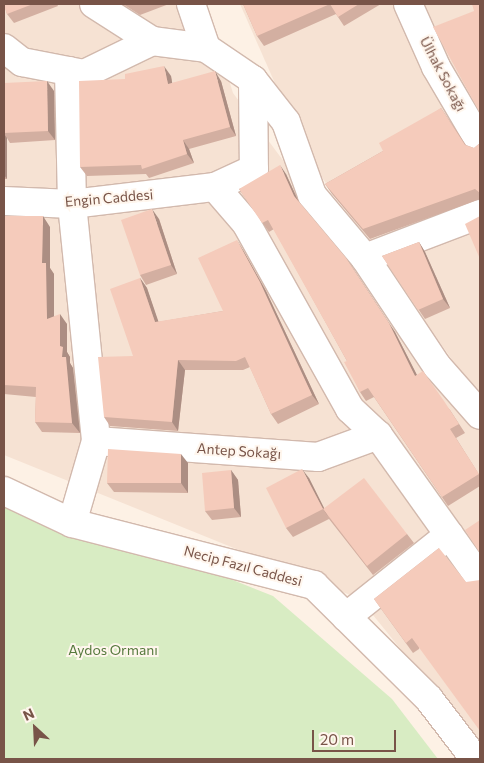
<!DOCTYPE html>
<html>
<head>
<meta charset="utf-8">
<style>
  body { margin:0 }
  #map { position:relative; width:484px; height:763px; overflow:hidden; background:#fdf1e5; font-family:Commissioner,sans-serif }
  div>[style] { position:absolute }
  .residential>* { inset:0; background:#f6e2d3 }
  .green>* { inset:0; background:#d8ecc3 }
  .roads { filter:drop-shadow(1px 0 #d2b9ad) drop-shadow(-1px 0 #d2b9ad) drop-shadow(0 1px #d2b9ad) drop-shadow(0 -1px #d2b9ad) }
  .minor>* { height:28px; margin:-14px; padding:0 14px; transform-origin:14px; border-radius:14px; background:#fff }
  .wall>* { inset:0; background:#d3afa1 }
  .shaded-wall>* { inset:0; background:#ac8e83 }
  .building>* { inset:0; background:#f5cbbb }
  span { translate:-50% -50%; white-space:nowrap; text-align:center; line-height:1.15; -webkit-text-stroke:4px #fff6ed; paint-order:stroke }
  .street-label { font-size:14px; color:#785448 }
  .park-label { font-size:14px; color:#56793d }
  .frame { position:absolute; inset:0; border:5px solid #785448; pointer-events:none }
  .north { position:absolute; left:10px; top:703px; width:50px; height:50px; -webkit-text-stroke:4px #fff6ed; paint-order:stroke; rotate:335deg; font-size:14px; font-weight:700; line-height:20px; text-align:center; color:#785448 }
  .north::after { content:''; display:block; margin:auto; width:18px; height:22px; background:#785448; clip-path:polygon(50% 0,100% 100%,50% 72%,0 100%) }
  .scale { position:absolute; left:312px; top:730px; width:84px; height:22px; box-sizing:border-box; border:2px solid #785448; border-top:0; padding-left:6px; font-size:15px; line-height:18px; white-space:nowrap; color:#785448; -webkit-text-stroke:4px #fff6ed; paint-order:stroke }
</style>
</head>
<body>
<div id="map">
  <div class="residential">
    <i style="clip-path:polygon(4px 4px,205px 4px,233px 93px,480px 426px,480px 747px,360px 599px,4px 455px)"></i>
    <i style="clip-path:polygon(240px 4px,480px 4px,480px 393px,458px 368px,308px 158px)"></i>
  </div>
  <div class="green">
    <i style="clip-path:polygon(4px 489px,273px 596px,392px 699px,438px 759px,4px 759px)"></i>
  </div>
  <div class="roads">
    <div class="minor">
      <i style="left:94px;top:4px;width:69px;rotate:32.5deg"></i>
      <i style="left:152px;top:41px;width:54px;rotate:7.4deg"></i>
      <i style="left:206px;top:48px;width:57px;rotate:34.2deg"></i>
      <i style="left:253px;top:80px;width:89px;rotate:89.4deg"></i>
      <i style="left:254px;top:169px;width:43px;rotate:155.2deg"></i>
      <i style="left:215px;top:187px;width:48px;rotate:49.3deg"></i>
      <i style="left:246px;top:223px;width:213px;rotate:60.8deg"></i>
      <i style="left:350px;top:409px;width:38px;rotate:43deg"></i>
      <i style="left:378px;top:435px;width:176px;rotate:54.5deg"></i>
      <i style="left:191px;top:4px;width:46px;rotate:71.2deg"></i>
      <i style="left:408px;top:4px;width:69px;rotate:66deg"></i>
      <i style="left:436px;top:67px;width:87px;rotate:59.6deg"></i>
      <i style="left:4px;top:48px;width:23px;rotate:38deg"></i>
      <i style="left:22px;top:62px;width:63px;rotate:11deg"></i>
      <i style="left:84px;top:74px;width:76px;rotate:-25.9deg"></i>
      <i style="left:69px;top:71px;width:133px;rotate:88.7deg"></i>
      <i style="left:72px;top:204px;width:238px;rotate:84.2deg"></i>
      <i style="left:96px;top:441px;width:85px;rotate:106.3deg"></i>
      <i style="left:253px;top:80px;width:53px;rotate:51.8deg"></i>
      <i style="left:286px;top:122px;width:77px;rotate:70.4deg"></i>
      <i style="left:312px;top:195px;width:82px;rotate:49.9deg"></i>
      <i style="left:365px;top:258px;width:130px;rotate:56.3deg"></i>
      <i style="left:437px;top:366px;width:65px;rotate:48.7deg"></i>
      <i style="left:4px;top:201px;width:68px;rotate:2.5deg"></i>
      <i style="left:72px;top:204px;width:144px;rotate:-6.8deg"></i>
      <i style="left:365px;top:258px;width:123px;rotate:-20.9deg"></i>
      <i style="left:96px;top:441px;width:223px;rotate:4.1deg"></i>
      <i style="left:318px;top:457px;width:64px;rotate:-20.1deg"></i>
      <i style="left:4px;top:491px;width:75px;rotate:25.2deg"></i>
      <i style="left:72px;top:523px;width:250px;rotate:14.4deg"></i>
      <i style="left:314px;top:585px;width:162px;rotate:44.7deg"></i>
      <i style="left:429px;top:699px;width:76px;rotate:52.5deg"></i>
      <i style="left:346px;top:617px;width:132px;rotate:-38.5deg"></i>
    </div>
  </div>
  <div class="wall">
    <i style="clip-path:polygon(4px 4px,57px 4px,58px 6px,14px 23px,7px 14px)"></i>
    <i style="clip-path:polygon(123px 4px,169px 4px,140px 15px)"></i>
    <i style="clip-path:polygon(243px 4px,381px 4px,344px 26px,336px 14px,264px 46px,257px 36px)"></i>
    <i style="clip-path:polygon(171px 76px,172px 83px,221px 81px,236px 136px,189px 149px,194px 163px,149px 178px,146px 174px,87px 176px,80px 167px,125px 79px)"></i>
    <i style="clip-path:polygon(4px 83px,54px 91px,55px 140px,10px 143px,7px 138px,7px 179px,4px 179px)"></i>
    <i style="clip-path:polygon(441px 108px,466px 145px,474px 148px,480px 143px,480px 199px,370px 239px,332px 194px,325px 184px,383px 151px)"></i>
    <i style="clip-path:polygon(286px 174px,299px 202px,395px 332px,417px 375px,450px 410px,465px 433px,456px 438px,480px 476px,480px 486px,448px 506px,374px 397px,366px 401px,360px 392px,347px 361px,274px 229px,269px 232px,239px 189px)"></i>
    <i style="clip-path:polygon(4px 216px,50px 227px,50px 268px,54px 274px,54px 316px,67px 324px,67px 352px,70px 357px,70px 363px,73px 368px,80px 433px,42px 432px,35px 422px,36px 397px,4px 394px)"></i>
    <i style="clip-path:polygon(159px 219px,177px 274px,146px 285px,140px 275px)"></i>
    <i style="clip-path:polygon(419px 242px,425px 252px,450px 308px,425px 319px,382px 256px)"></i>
    <i style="clip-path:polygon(243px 250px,266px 291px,319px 404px,278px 424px,271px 414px,250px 367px,243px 370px,185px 370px,178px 431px,110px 426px,104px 417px,133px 356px,140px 278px,147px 288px,158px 322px,223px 311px)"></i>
    <i style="clip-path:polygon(188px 463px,188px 493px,114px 492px,107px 483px)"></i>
    <i style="clip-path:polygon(231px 470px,238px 480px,241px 517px,212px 520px,205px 511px)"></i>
    <i style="clip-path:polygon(309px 478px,324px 508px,407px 534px,414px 543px,373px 575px,329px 519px,293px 537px,286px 528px)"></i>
    <i style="clip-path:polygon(439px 548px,419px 649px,413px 653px,374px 599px)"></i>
  </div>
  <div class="shaded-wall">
    <i style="clip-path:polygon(164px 66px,171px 76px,174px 94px,168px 84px)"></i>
    <i style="clip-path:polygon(215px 71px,221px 81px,236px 136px,230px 127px)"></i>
    <i style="clip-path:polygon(47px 81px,54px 91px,55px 140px,48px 131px)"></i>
    <i style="clip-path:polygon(4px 134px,7px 138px,7px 179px,4px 175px)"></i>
    <i style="clip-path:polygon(183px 140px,189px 149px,194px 163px,187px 154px)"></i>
    <i style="clip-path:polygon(280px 165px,286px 174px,300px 205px,294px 196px)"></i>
    <i style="clip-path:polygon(152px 209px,159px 219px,177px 274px,171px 265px)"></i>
    <i style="clip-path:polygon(43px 216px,50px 227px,50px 268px,54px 274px,54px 329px,47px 319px,42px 263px)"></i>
    <i style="clip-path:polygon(237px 240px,243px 250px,266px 291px,319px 404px,312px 395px)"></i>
    <i style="clip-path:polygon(419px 242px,425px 252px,450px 308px,443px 299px)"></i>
    <i style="clip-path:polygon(346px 258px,395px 332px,422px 385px,415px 376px)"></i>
    <i style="clip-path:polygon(140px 278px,147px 288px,162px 332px,155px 322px)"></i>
    <i style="clip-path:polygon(60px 314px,67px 324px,67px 352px,70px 357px,70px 363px,73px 368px,80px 433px,72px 423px,62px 357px,60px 346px)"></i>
    <i style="clip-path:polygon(178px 360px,185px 370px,178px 431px,172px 422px)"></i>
    <i style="clip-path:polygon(181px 454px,188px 463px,188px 493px,181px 483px)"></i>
    <i style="clip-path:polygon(302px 469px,309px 478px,328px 516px,323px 509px)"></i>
    <i style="clip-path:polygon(231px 470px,238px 480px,241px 517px,234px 508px)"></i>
  </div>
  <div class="building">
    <i style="clip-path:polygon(4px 4px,33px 4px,7px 14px,4px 6px)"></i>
    <i style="clip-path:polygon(243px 4px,359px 4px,338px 17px,330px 4px,257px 36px)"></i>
    <i style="clip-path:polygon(472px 4px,480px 4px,480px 113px,433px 27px,474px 11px)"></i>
    <i style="clip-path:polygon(164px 66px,168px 84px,215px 71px,230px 127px,183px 140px,187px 154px,142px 169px,141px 165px,80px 167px,79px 81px,125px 79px,125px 74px)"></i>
    <i style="clip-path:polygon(47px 81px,48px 131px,4px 133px,4px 83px)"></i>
    <i style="clip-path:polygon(441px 108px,465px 145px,474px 148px,480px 143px,480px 193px,475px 189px,363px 229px,325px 184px,383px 151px,379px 143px)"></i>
    <i style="clip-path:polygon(280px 165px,294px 196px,346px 258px,389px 323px,415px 376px,423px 371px,444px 401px,459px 424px,450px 429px,479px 474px,442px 497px,368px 388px,360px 392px,344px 362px,347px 361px,268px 220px,262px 223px,239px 189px)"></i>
    <i style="clip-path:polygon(152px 209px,171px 265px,140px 275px,121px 220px)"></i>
    <i style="clip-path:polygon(4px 216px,43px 216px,42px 263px,46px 263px,47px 319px,60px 314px,60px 346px,63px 347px,62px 357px,66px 357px,72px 423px,35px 422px,36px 387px,4px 385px)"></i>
    <i style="clip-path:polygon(480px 216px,480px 259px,465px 224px)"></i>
    <i style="clip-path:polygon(237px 240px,260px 282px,312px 395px,271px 414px,245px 357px,236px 361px,178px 360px,172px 422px,104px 417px,98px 357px,133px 356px,110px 289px,140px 278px,155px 322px,223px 311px,198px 258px)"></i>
    <i style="clip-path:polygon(419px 242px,443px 299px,418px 310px,382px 256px)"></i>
    <i style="clip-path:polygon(108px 449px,181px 454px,181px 483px,107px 483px)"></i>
    <i style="clip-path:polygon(302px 469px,323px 509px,286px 528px,266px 488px)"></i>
    <i style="clip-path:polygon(231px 470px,234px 508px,205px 511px,202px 473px)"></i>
    <i style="clip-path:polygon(364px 478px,407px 534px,367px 566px,323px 509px)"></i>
    <i style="clip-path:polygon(480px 520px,480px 553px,465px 530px)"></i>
    <i style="clip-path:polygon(439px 548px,466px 582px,480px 580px,480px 731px,412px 638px,406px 643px,374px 599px)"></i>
  </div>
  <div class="street-label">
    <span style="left:443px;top:74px;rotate:62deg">Ülhak Sokağı</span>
    <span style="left:109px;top:198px;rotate:-5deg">Engin Caddesi</span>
    <span style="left:239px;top:451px;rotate:4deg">Antep Sokağı</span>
    <span style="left:243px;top:566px;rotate:15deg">Necip Fazıl Caddesi</span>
  </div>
  <div class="park-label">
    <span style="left:113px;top:650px">Aydos Ormanı</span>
  </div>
  <div class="frame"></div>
  <div class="north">N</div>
  <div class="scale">20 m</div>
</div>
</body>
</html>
